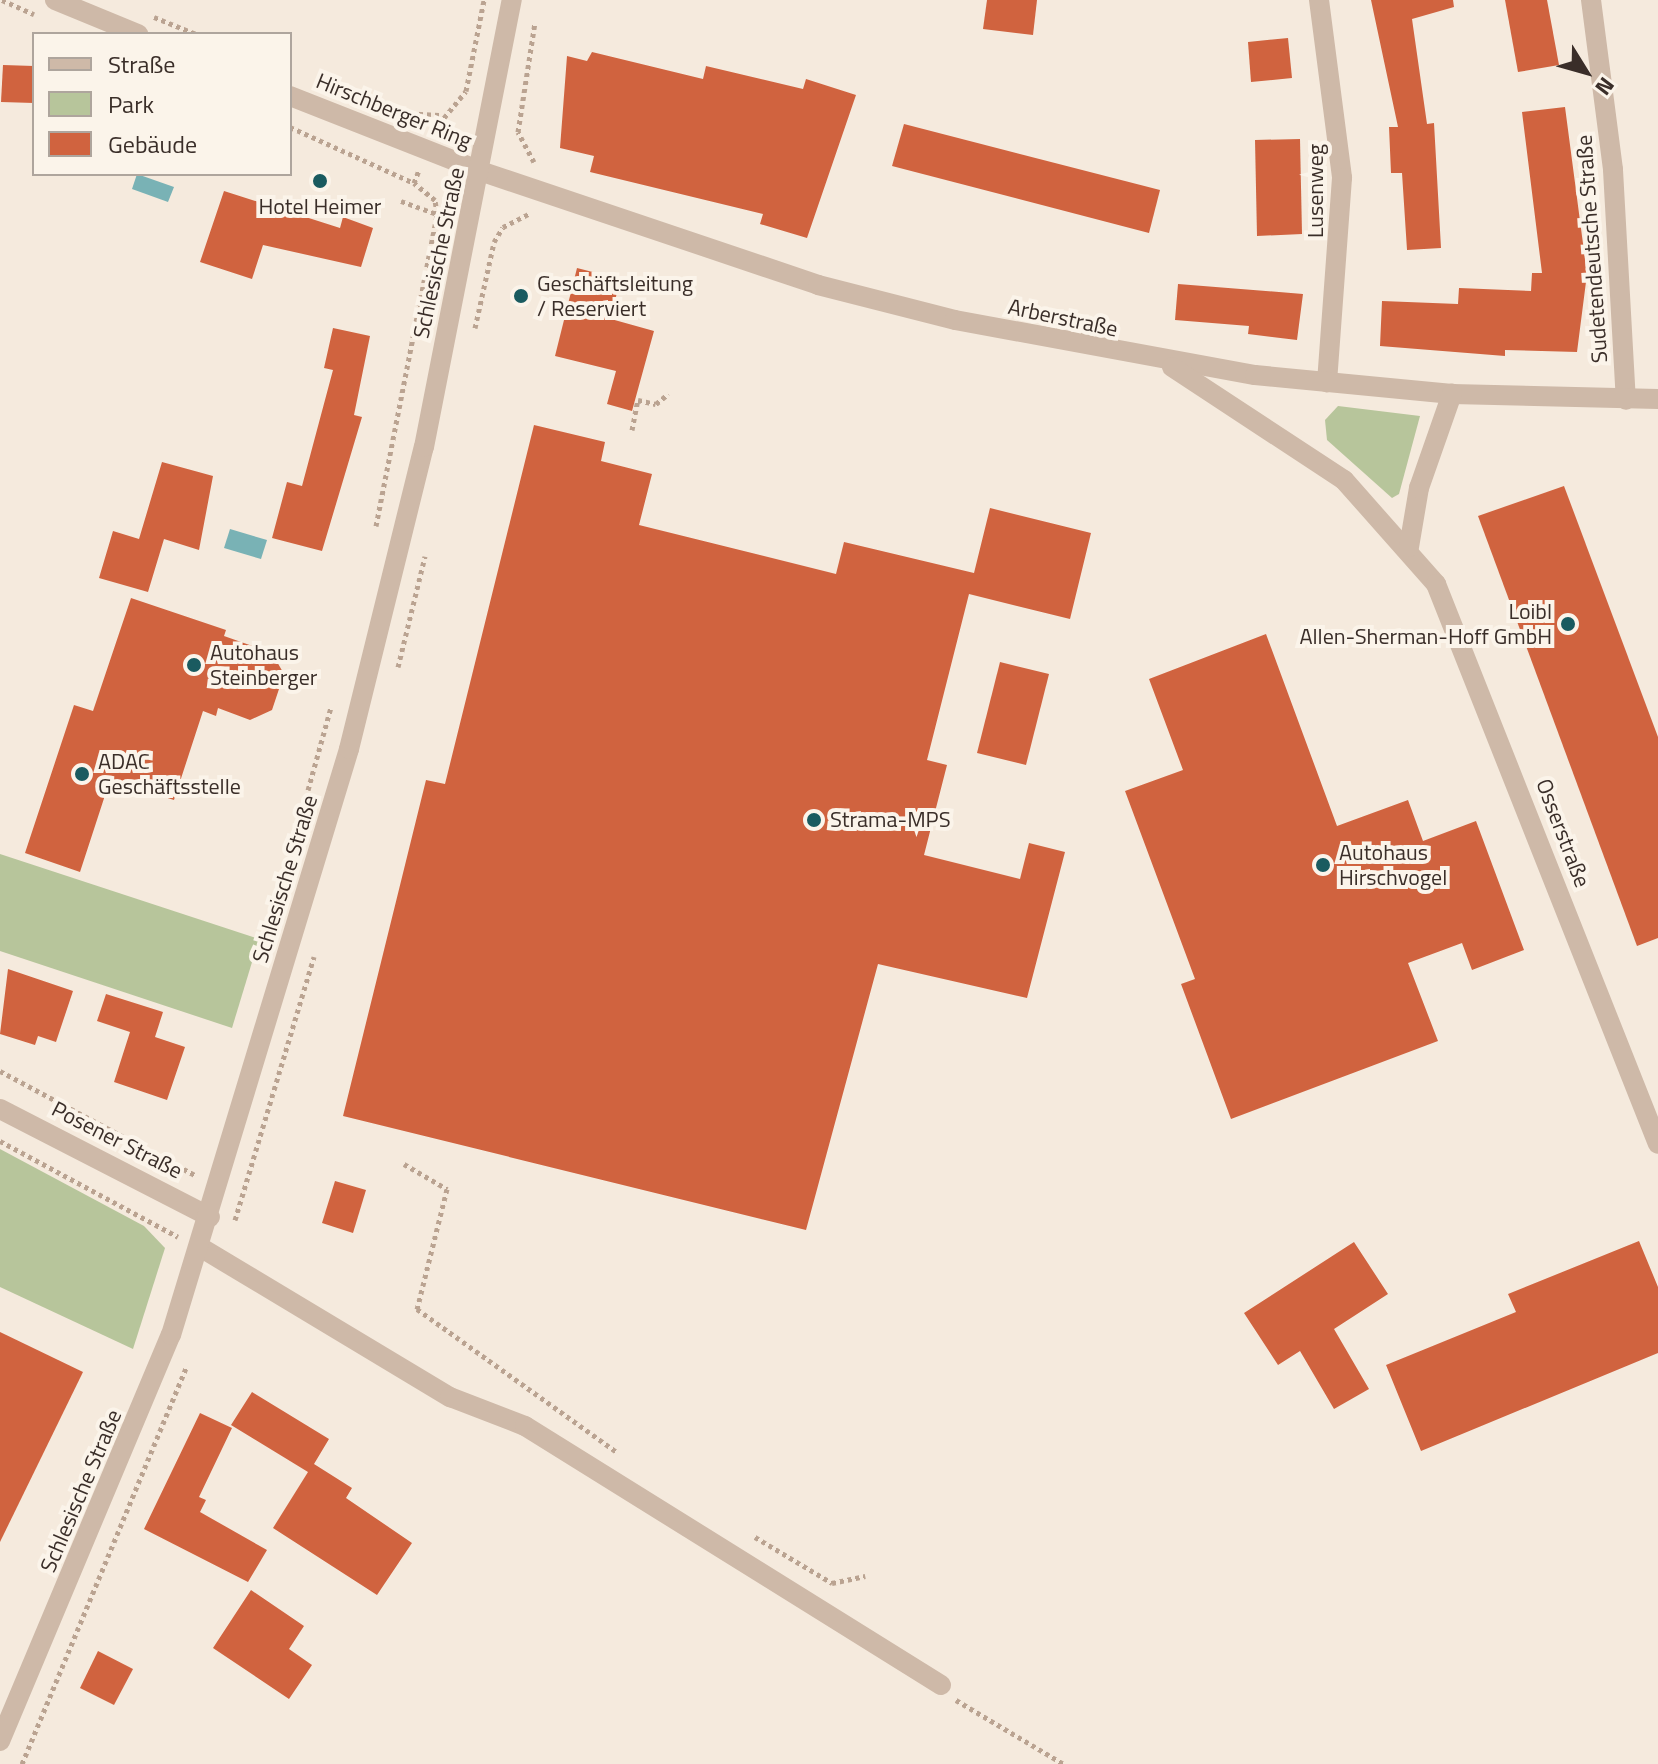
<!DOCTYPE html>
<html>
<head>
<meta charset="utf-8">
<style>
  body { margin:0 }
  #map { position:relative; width:1658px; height:1764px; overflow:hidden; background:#f5eadd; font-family:"Titillium Web",sans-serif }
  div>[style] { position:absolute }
  .green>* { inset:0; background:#b7c59b }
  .water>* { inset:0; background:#79b2b5 }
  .building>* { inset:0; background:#d0633f }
  .path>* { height:5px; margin-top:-2.5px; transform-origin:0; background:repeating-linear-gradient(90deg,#baa391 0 4px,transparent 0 8px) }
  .minor>* { height:20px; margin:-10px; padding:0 10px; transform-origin:10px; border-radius:10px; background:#ceb9a8 }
  .dots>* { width:22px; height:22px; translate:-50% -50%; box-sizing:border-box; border:4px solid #fbf4ea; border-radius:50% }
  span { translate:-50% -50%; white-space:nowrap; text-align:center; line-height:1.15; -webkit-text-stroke:8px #fbf4ea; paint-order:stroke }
  .street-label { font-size:22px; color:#3a2e29 }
  .poi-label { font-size:22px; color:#3a2e29 }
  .left { translate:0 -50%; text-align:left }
  .right { translate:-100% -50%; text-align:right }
  .legend { position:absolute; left:32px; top:32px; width:260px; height:144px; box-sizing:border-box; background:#fbf4ea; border:2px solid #aea59d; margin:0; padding:10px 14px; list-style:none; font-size:24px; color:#3a2e29 }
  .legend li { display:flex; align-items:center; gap:16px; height:40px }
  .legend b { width:40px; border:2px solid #aea59d }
  .north { position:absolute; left:1546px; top:32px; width:80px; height:80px; -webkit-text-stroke:6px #fbf4ea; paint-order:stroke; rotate:127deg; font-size:22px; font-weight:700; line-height:32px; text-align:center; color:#3a2e29 }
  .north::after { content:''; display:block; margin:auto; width:28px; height:36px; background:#3a2e29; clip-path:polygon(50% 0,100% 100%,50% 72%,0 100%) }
</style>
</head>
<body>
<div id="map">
  <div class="green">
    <i style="clip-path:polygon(1338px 406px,1420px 416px,1399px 494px,1392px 498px,1327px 440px,1325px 420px)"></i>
    <i style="clip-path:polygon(0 854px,259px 939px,232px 1028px,0 951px)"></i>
    <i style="clip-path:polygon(0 1149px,144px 1226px,165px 1248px,133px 1349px,0 1287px)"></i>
  </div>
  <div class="water">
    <i style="clip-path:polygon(137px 174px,174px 187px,168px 202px,132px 189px)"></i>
    <i style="clip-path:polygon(230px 529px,267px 540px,261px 559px,224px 548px)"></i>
  </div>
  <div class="building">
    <i style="clip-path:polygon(987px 0,1037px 0,1033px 35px,983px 29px)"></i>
    <i style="clip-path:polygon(1371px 0,1453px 0,1454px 7px,1412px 19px,1427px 124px,1434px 123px,1441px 248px,1407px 250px,1402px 173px,1391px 173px,1389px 127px,1398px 127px)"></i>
    <i style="clip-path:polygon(1505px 0,1547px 0,1559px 65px,1518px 72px)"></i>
    <i style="clip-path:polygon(1288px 38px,1292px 78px,1251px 82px,1248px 42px)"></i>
    <i style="clip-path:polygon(592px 52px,703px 79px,706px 66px,803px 89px,806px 79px,856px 95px,807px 238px,760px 224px,763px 214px,590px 172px,594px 156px,560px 148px,567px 56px,587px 61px)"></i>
    <i style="clip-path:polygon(3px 65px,34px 66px,34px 103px,1px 102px)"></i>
    <i style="clip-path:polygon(1565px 107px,1587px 274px,1577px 352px,1505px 350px,1505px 356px,1380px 346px,1382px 301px,1458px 304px,1459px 288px,1531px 291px,1532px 273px,1542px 273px,1522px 112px)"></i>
    <i style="clip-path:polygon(904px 124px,1160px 190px,1149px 233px,892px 166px)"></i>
    <i style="clip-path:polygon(1300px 139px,1302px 234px,1257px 236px,1255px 140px)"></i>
    <i style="clip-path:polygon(224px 191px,340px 228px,343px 217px,373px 228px,361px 267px,263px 245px,252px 279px,200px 262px)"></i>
    <i style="clip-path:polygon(577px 268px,620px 279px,611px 319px,654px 331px,632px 411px,607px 404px,616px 371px,555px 356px)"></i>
    <i style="clip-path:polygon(1178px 284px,1303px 294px,1297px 340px,1248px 334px,1249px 326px,1175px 320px)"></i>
    <i style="clip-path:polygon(333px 328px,370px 336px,354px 415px,362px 417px,322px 551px,272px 538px,287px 482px,302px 486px,333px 370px,324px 368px)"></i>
    <i style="clip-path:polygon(534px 425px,605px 442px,601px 461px,652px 474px,639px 525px,836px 574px,844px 542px,974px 573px,990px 508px,1091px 533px,1070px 619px,969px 594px,927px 760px,947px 765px,924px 855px,1020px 879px,1029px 843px,1065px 852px,1027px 998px,878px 964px,806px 1230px,343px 1116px,426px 780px,445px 784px)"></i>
    <i style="clip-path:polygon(162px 462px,213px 476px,199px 550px,164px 539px,148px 592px,99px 578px,113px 531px,139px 539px)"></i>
    <i style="clip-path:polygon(1564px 486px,1658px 737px,1658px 938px,1637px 946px,1478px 516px)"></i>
    <i style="clip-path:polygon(131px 598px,226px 630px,224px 636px,272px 653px,284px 674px,272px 710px,250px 720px,218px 708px,216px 716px,203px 711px,174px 800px,110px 780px,80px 872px,25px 853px,74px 705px,93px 711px)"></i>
    <i style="clip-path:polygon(1266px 634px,1337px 826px,1408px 800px,1423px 841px,1476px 821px,1524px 950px,1472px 970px,1462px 943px,1408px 963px,1438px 1041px,1231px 1119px,1181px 984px,1195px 979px,1125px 791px,1183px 770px,1149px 679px)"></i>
    <i style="clip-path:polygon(1000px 662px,1049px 674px,1026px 765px,977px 753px)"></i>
    <i style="clip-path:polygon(8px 969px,73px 991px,56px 1042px,38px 1036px,35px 1045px,0 1034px)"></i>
    <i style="clip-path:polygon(106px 994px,163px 1012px,155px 1037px,185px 1047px,167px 1100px,114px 1082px,130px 1032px,97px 1021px)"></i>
    <i style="clip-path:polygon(335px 1181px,366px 1190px,353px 1233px,322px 1223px)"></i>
    <i style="clip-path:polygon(1639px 1241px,1658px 1287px,1658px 1353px,1421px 1451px,1386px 1365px,1516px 1312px,1508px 1294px)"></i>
    <i style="clip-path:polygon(1354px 1242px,1388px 1294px,1334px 1329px,1369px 1389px,1334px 1409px,1300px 1351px,1278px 1365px,1244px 1313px)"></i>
    <i style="clip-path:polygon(0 1332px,83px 1372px,0 1542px)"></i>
    <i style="clip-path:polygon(252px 1392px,329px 1439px,314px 1464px,352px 1488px,346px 1498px,412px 1543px,377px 1595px,273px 1528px,308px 1472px,231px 1425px)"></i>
    <i style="clip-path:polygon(200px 1413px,232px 1428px,199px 1497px,206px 1500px,200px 1512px,267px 1550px,248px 1582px,144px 1529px)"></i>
    <i style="clip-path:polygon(251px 1590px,304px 1626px,289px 1649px,312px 1665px,289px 1699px,213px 1648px)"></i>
    <i style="clip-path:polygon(98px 1651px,133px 1669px,114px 1705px,80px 1688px)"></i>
  </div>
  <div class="path">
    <i style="left:2px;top:0;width:35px;rotate:24deg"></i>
    <i style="left:154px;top:17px;width:45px;rotate:22deg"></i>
    <i style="left:403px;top:113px;width:36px;rotate:3deg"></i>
    <i style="left:290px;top:127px;width:136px;rotate:24.3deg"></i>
    <i style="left:434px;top:130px;width:50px;rotate:-50.6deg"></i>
    <i style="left:466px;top:91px;width:93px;rotate:-78.8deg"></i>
    <i style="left:534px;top:162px;width:34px;rotate:-118deg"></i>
    <i style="left:518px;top:132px;width:111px;rotate:-81.2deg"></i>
    <i style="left:401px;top:201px;width:38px;rotate:20deg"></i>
    <i style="left:475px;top:328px;width:88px;rotate:-77.5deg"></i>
    <i style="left:494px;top:242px;width:17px;rotate:-59deg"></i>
    <i style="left:503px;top:227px;width:30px;rotate:-27deg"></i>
    <i style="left:632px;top:430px;width:31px;rotate:-79deg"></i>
    <i style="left:638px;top:400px;width:18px;rotate:13deg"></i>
    <i style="left:656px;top:404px;width:16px;rotate:-40deg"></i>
    <i style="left:376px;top:526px;width:318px;rotate:-78.9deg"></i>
    <i style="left:437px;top:214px;width:14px;rotate:-98deg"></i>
    <i style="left:435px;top:200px;width:27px;rotate:-141deg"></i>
    <i style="left:414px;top:183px;width:14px;rotate:-69deg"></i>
    <i style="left:398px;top:667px;width:114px;rotate:-76.3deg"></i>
    <i style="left:308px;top:790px;width:86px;rotate:-74.5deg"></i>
    <i style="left:0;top:1071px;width:223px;rotate:28.1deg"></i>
    <i style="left:0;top:1141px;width:202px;rotate:28.3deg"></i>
    <i style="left:404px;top:1164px;width:50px;rotate:30.2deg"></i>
    <i style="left:447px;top:1189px;width:124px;rotate:104deg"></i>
    <i style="left:417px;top:1309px;width:246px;rotate:35.6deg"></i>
    <i style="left:235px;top:1220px;width:275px;rotate:-73.3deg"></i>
    <i style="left:755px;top:1537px;width:90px;rotate:30.9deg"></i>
    <i style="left:832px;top:1583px;width:34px;rotate:-12deg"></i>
    <i style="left:956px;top:1700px;width:126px;rotate:30.7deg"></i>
    <i style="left:22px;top:1764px;width:431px;rotate:-67.5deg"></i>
  </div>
  <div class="minor">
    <i style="left:55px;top:0;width:90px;rotate:22.3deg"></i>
    <i style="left:1319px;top:0;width:179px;rotate:82.6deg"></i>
    <i style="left:1342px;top:178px;width:205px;rotate:94.2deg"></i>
    <i style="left:1591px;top:0;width:171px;rotate:82.6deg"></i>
    <i style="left:1613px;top:170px;width:230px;rotate:86.8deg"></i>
    <i style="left:290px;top:96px;width:204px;rotate:21.5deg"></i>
    <i style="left:480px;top:171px;width:357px;rotate:18.6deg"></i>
    <i style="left:818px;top:285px;width:141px;rotate:14.3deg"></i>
    <i style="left:955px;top:320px;width:305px;rotate:10.4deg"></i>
    <i style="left:1255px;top:375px;width:198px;rotate:5.5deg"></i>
    <i style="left:1452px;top:394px;width:206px;rotate:1.4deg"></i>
    <i style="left:1172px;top:367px;width:206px;rotate:33.3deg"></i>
    <i style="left:1344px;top:480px;width:139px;rotate:48.5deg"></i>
    <i style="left:1436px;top:584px;width:602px;rotate:68.38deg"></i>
    <i style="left:1409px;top:547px;width:60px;rotate:-80.4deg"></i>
    <i style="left:1419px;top:488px;width:100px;rotate:-70.7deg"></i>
    <i style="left:0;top:1109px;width:236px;rotate:27.2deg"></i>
    <i style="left:200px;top:1247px;width:292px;rotate:31deg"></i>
    <i style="left:450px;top:1397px;width:80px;rotate:21.1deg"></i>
    <i style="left:525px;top:1426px;width:490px;rotate:31.9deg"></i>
    <i style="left:0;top:1741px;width:441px;rotate:-67.2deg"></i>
    <i style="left:171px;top:1335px;width:612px;rotate:-73.1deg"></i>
    <i style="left:349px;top:749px;width:311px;rotate:-76.1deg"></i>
    <i style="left:424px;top:447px;width:456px;rotate:-78.9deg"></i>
  </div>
  <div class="dots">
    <i style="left:320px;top:181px;background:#1a5b60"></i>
    <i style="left:521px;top:296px;background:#1a5b60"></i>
    <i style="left:1568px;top:624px;background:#1a5b60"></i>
    <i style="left:194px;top:665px;background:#1a5b60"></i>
    <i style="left:82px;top:774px;background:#1a5b60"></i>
    <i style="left:814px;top:820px;background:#1a5b60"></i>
    <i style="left:1323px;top:865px;background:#1a5b60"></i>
  </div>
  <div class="street-label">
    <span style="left:394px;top:111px;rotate:22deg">Hirschberger Ring</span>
    <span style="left:1316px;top:191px;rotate:-90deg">Lusenweg</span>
    <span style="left:1592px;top:249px;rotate:-94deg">Sudetendeutsche Straße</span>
    <span style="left:439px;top:253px;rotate:-78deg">Schlesische Straße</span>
    <span style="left:1063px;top:318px;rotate:12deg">Arberstraße</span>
    <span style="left:1563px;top:833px;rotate:69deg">Osserstraße</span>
    <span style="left:285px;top:879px;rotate:-73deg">Schlesische Straße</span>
    <span style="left:117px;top:1140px;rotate:27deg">Posener Straße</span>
    <span style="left:81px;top:1491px;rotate:-67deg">Schlesische Straße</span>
  </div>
  <div class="poi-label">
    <span style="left:320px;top:207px">Hotel Heimer</span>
    <span class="left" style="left:537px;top:296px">Geschäftsleitung<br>/ Reserviert</span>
    <span class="right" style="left:1552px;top:624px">Loibl<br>Allen-Sherman-Hoff GmbH</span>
    <span class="left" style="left:210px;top:665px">Autohaus<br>Steinberger</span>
    <span class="left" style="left:98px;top:774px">ADAC<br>Geschäftsstelle</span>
    <span class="left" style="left:830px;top:820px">Strama-MPS</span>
    <span class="left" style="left:1339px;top:865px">Autohaus<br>Hirschvogel</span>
  </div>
  <ul class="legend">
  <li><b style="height:10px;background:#ceb9a8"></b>Straße</li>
  <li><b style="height:22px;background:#b7c59b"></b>Park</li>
  <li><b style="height:22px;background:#d0633f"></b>Gebäude</li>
  </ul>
  <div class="north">N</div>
</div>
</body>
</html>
